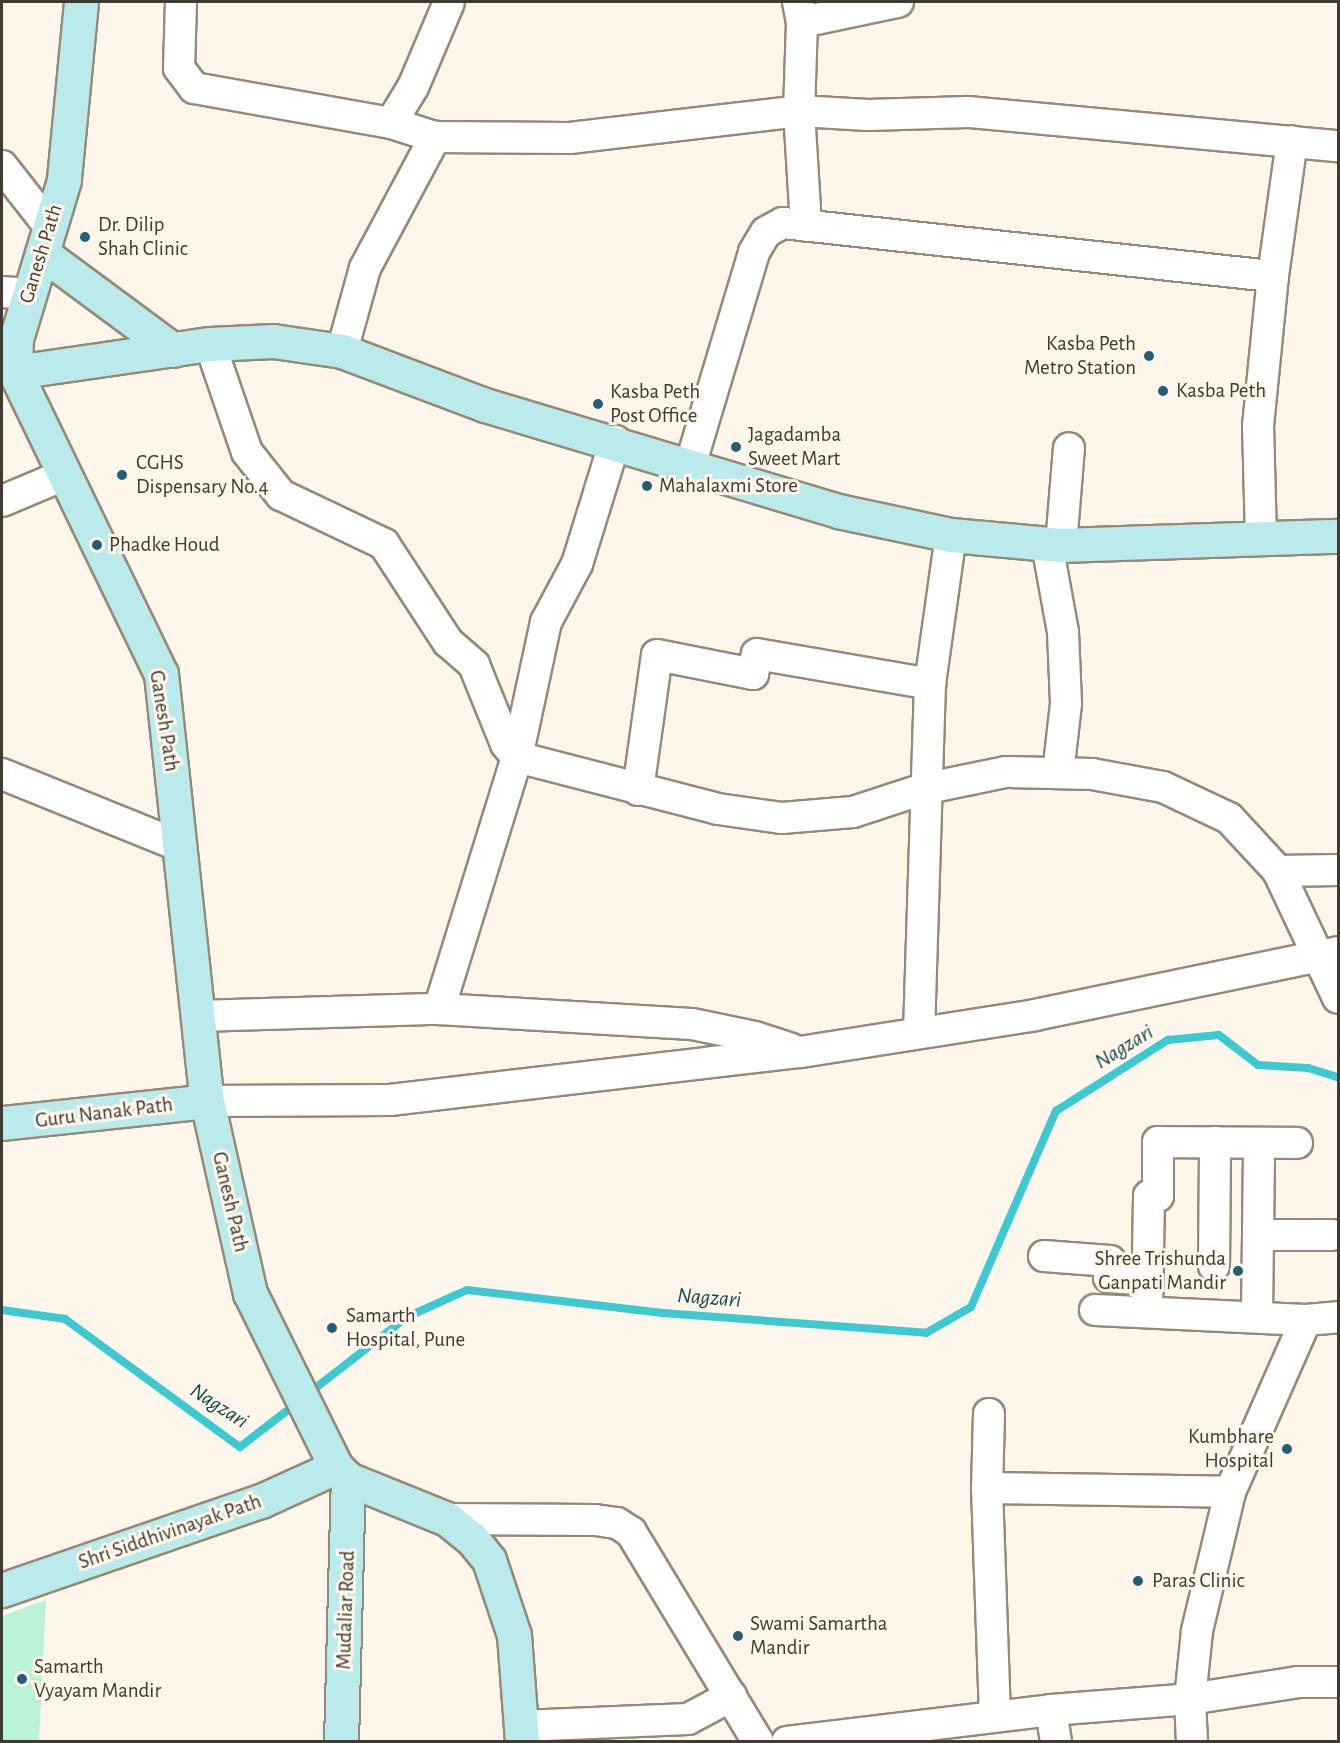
<!DOCTYPE html>
<html>
<head>
<meta charset="utf-8">
<style>
  body { margin:0 }
  #map { position:relative; width:1340px; height:1743px; overflow:hidden; background:#fef6ea; font-family:"Alegreya Sans",sans-serif }
  div>[style] { position:absolute }
  .green>* { inset:0; background:#b9f2d5 }
  .stream>* { height:8px; margin:-4px; padding:0 4px; transform-origin:4px; border-radius:4px; background:#3dc9d1 }
  .roads { filter:drop-shadow(2px 0 #958977) drop-shadow(-2px 0 #958977) drop-shadow(0 2px #958977) drop-shadow(0 -2px #958977) }
  .street>* { height:30px; margin:-15px; padding:0 15px; transform-origin:15px; border-radius:15px; background:#fff }
  .secondary>* { height:33px; margin:-16.5px; padding:0 16.5px; transform-origin:16.5px; border-radius:16.5px; background:#baeae9 }
  .dots>* { width:16px; height:16px; translate:-50% -50%; box-sizing:border-box; border:3px solid #fef6ea; border-radius:50% }
  span { translate:-50% -50%; white-space:nowrap; text-align:center; line-height:1.15; -webkit-text-stroke:6px #fef6ea; paint-order:stroke }
  .poi-label { font-size:21px; color:#3f3a32 }
  .left { translate:0 -50%; text-align:left }
  .right { translate:-100% -50%; text-align:right }
  .street-label { font-size:21px; color:#3f3a32 }
  .water-label { font-size:22px; color:#0d4a4d; font-style:italic }
  .frame { position:absolute; inset:0; border:3px solid #3f3a32; pointer-events:none }
</style>
</head>
<body>
<div id="map">
  <div class="green">
    <i style="clip-path:polygon(46px 1600px,39px 1741px,2px 1741px,2px 1616px)"></i>
  </div>
  <div class="stream">
    <i style="left:2px;top:1310px;width:64px;rotate:8.1deg"></i>
    <i style="left:65px;top:1319px;width:217px;rotate:36.2deg"></i>
    <i style="left:240px;top:1447px;width:72px;rotate:-37.7deg"></i>
    <i style="left:309px;top:1393px;width:124px;rotate:-37.8deg"></i>
    <i style="left:407px;top:1317px;width:66px;rotate:-24.2deg"></i>
    <i style="left:467px;top:1290px;width:197px;rotate:6.7deg"></i>
    <i style="left:663px;top:1313px;width:264px;rotate:4.3deg"></i>
    <i style="left:926px;top:1333px;width:52px;rotate:-30deg"></i>
    <i style="left:971px;top:1307px;width:214px;rotate:-66.6deg"></i>
    <i style="left:1056px;top:1111px;width:133px;rotate:-32.4deg"></i>
    <i style="left:1168px;top:1040px;width:51px;rotate:-5.6deg"></i>
    <i style="left:1219px;top:1035px;width:49px;rotate:37.6deg"></i>
    <i style="left:1258px;top:1065px;width:50px;rotate:3.4deg"></i>
    <i style="left:1308px;top:1068px;width:31px;rotate:17deg"></i>
  </div>
  <div class="roads">
    <div class="street">
      <i style="left:181px;top:2px;width:66px;rotate:91.7deg"></i>
      <i style="left:179px;top:68px;width:25px;rotate:53deg"></i>
      <i style="left:194px;top:88px;width:200px;rotate:10.1deg"></i>
      <i style="left:391px;top:123px;width:46px;rotate:17.7deg"></i>
      <i style="left:435px;top:137px;width:135px;rotate:0.4deg"></i>
      <i style="left:570px;top:138px;width:231px;rotate:-6.7deg"></i>
      <i style="left:799px;top:111px;width:69px;rotate:3.3deg"></i>
      <i style="left:868px;top:115px;width:101px;rotate:-1.7deg"></i>
      <i style="left:969px;top:112px;width:371px;rotate:5.3deg"></i>
      <i style="left:798px;top:2px;width:20px;rotate:79deg"></i>
      <i style="left:802px;top:22px;width:89px;rotate:91.9deg"></i>
      <i style="left:799px;top:111px;width:115px;rotate:86.5deg"></i>
      <i style="left:802px;top:22px;width:98px;rotate:-11.8deg"></i>
      <i style="left:391px;top:123px;width:42px;rotate:-58.6deg"></i>
      <i style="left:413px;top:87px;width:92px;rotate:-67deg"></i>
      <i style="left:2px;top:166px;width:76px;rotate:51.9deg"></i>
      <i style="left:2px;top:292px;width:28px;rotate:4deg"></i>
      <i style="left:210px;top:344px;width:114px;rotate:71.1deg"></i>
      <i style="left:247px;top:452px;width:55px;rotate:51.7deg"></i>
      <i style="left:281px;top:495px;width:114px;rotate:25.4deg"></i>
      <i style="left:384px;top:544px;width:117px;rotate:56.9deg"></i>
      <i style="left:448px;top:642px;width:35px;rotate:41deg"></i>
      <i style="left:474px;top:665px;width:85px;rotate:67.9deg"></i>
      <i style="left:506px;top:744px;width:17px;rotate:50deg"></i>
      <i style="left:517px;top:757px;width:208px;rotate:14.5deg"></i>
      <i style="left:718px;top:809px;width:65px;rotate:8deg"></i>
      <i style="left:782px;top:818px;width:71px;rotate:-4.8deg"></i>
      <i style="left:853px;top:812px;width:74px;rotate:-18.2deg"></i>
      <i style="left:923px;top:789px;width:85px;rotate:-11.6deg"></i>
      <i style="left:1006px;top:772px;width:86px;rotate:1.3deg"></i>
      <i style="left:1092px;top:774px;width:72px;rotate:10.4deg"></i>
      <i style="left:1163px;top:787px;width:73px;rotate:25.2deg"></i>
      <i style="left:1229px;top:818px;width:72px;rotate:47.2deg"></i>
      <i style="left:1278px;top:871px;width:140px;rotate:64.7deg"></i>
      <i style="left:342px;top:351px;width:86px;rotate:-74.5deg"></i>
      <i style="left:365px;top:268px;width:149px;rotate:-61.9deg"></i>
      <i style="left:690px;top:466px;width:223px;rotate:-73.3deg"></i>
      <i style="left:754px;top:252px;width:23px;rotate:-59deg"></i>
      <i style="left:766px;top:232px;width:19px;rotate:-28deg"></i>
      <i style="left:783px;top:223px;width:493px;rotate:6.2deg"></i>
      <i style="left:2px;top:501px;width:67px;rotate:-22.8deg"></i>
      <i style="left:1261px;top:539px;width:113px;rotate:-91.5deg"></i>
      <i style="left:1258px;top:426px;width:151px;rotate:-84.3deg"></i>
      <i style="left:1273px;top:276px;width:136px;rotate:-82deg"></i>
      <i style="left:1047px;top:544px;width:89px;rotate:79.7deg"></i>
      <i style="left:1063px;top:632px;width:72px;rotate:87.6deg"></i>
      <i style="left:1066px;top:704px;width:69px;rotate:96.6deg"></i>
      <i style="left:1061px;top:545px;width:97px;rotate:-85.3deg"></i>
      <i style="left:2px;top:774px;width:192px;rotate:22deg"></i>
      <i style="left:638px;top:790px;width:136px;rotate:-82deg"></i>
      <i style="left:657px;top:655px;width:98px;rotate:11.2deg"></i>
      <i style="left:753px;top:674px;width:20px;rotate:-79deg"></i>
      <i style="left:757px;top:654px;width:176px;rotate:9.8deg"></i>
      <i style="left:1278px;top:871px;width:60px;rotate:-1deg"></i>
      <i style="left:439px;top:1009px;width:264px;rotate:-72.8deg"></i>
      <i style="left:517px;top:757px;width:138px;rotate:-77.9deg"></i>
      <i style="left:546px;top:622px;width:66px;rotate:-61.9deg"></i>
      <i style="left:577px;top:564px;width:129px;rotate:-72.8deg"></i>
      <i style="left:198px;top:1016px;width:241px;rotate:-1.7deg"></i>
      <i style="left:439px;top:1009px;width:253px;rotate:3.4deg"></i>
      <i style="left:692px;top:1024px;width:64px;rotate:11.7deg"></i>
      <i style="left:755px;top:1037px;width:38px;rotate:18deg"></i>
      <i style="left:919px;top:1033px;width:349px;rotate:-88.2deg"></i>
      <i style="left:930px;top:684px;width:150px;rotate:-82deg"></i>
      <i style="left:207px;top:1101px;width:183px;rotate:-0.3deg"></i>
      <i style="left:390px;top:1100px;width:413px;rotate:-6.7deg"></i>
      <i style="left:800px;top:1052px;width:238px;rotate:-8.9deg"></i>
      <i style="left:1035px;top:1015px;width:309px;rotate:-11.7deg"></i>
      <i style="left:1258px;top:1235px;width:74px"></i>
      <i style="left:1044px;top:1256px;width:66px;rotate:4.3deg"></i>
      <i style="left:1110px;top:1261px;width:16px;rotate:94deg"></i>
      <i style="left:1109px;top:1277px;width:39px;rotate:4deg"></i>
      <i style="left:1214px;top:1266px;width:124px;rotate:-89.5deg"></i>
      <i style="left:1095px;top:1310px;width:211px;rotate:2.7deg"></i>
      <i style="left:1147px;top:1312px;width:116px;rotate:-89deg"></i>
      <i style="left:1149px;top:1196px;width:9px"></i>
      <i style="left:1158px;top:1196px;width:54px;rotate:-90deg"></i>
      <i style="left:1158px;top:1142px;width:139px;rotate:0.4deg"></i>
      <i style="left:1257px;top:1317px;width:174px;rotate:-89.3deg"></i>
      <i style="left:989px;top:1414px;width:74px;rotate:91.5deg"></i>
      <i style="left:987px;top:1488px;width:228px;rotate:88deg"></i>
      <i style="left:987px;top:1488px;width:243px;rotate:0.9deg"></i>
      <i style="left:447px;top:1519px;width:148px;rotate:0.4deg"></i>
      <i style="left:595px;top:1520px;width:22px;rotate:8deg"></i>
      <i style="left:617px;top:1523px;width:17px;rotate:33deg"></i>
      <i style="left:631px;top:1532px;width:245px;rotate:58.8deg"></i>
      <i style="left:1051px;top:1710px;width:32px;rotate:81deg"></i>
      <i style="left:521px;top:1726px;width:167px;rotate:-2.4deg"></i>
      <i style="left:688px;top:1719px;width:49px;rotate:-28.1deg"></i>
      <i style="left:787px;top:1742px;width:266px;rotate:-6.9deg"></i>
      <i style="left:1051px;top:1710px;width:139px;rotate:-4.5deg"></i>
      <i style="left:1190px;top:1699px;width:109px;rotate:-8.9deg"></i>
      <i style="left:1298px;top:1682px;width:40px"></i>
      <i style="left:1192px;top:1742px;width:43px;rotate:-92.7deg"></i>
      <i style="left:1190px;top:1699px;width:68px;rotate:-84.1deg"></i>
      <i style="left:1197px;top:1631px;width:143px;rotate:-76.6deg"></i>
      <i style="left:1230px;top:1492px;width:188px;rotate:-66.2deg"></i>
      <i style="left:1306px;top:1320px;width:32px;rotate:-5deg"></i>
    </div>
    <div class="secondary">
      <i style="left:81px;top:2px;width:179px;rotate:95.5deg"></i>
      <i style="left:64px;top:180px;width:166px;rotate:106.8deg"></i>
      <i style="left:16px;top:339px;width:33px;rotate:92deg"></i>
      <i style="left:15px;top:372px;width:335px;rotate:64.2deg"></i>
      <i style="left:161px;top:674px;width:429px;rotate:83.9deg"></i>
      <i style="left:207px;top:1101px;width:197px;rotate:77.4deg"></i>
      <i style="left:250px;top:1293px;width:194px;rotate:63.7deg"></i>
      <i style="left:336px;top:1467px;width:17px;rotate:45deg"></i>
      <i style="left:348px;top:1479px;width:107px;rotate:22deg"></i>
      <i style="left:447px;top:1519px;width:32px;rotate:39deg"></i>
      <i style="left:472px;top:1539px;width:27px;rotate:51deg"></i>
      <i style="left:489px;top:1560px;width:79px;rotate:71.6deg"></i>
      <i style="left:514px;top:1635px;width:107px;rotate:85.7deg"></i>
      <i style="left:42px;top:253px;width:163px;rotate:36.5deg"></i>
      <i style="left:15px;top:372px;width:197px;rotate:-8.2deg"></i>
      <i style="left:210px;top:344px;width:63px;rotate:-2.7deg"></i>
      <i style="left:273px;top:341px;width:70px;rotate:8.2deg"></i>
      <i style="left:342px;top:351px;width:153px;rotate:20.7deg"></i>
      <i style="left:485px;top:405px;width:369px;rotate:16.7deg"></i>
      <i style="left:838px;top:511px;width:116px;rotate:12deg"></i>
      <i style="left:951px;top:535px;width:110px;rotate:5.2deg"></i>
      <i style="left:1061px;top:545px;width:277px;rotate:-1.9deg"></i>
      <i style="left:2px;top:1123px;width:206px;rotate:-6.1deg"></i>
      <i style="left:2px;top:1590px;width:274px;rotate:-19deg"></i>
      <i style="left:261px;top:1501px;width:82px;rotate:-24.4deg"></i>
      <i style="left:341px;top:1742px;width:263px;rotate:-88.5deg"></i>
    </div>
  </div>
  <div class="dots">
    <i style="left:85px;top:237px;background:#245d77"></i>
    <i style="left:1149px;top:356px;background:#245d77"></i>
    <i style="left:1163px;top:391px;background:#245d77"></i>
    <i style="left:598px;top:404px;background:#245d77"></i>
    <i style="left:736px;top:447px;background:#245d77"></i>
    <i style="left:122px;top:475px;background:#245d77"></i>
    <i style="left:647px;top:486px;background:#245d77"></i>
    <i style="left:97px;top:545px;background:#245d77"></i>
    <i style="left:1238px;top:1271px;background:#245d77"></i>
    <i style="left:332px;top:1328px;background:#245d77"></i>
    <i style="left:1287px;top:1449px;background:#245d77"></i>
    <i style="left:1138px;top:1581px;background:#245d77"></i>
    <i style="left:738px;top:1636px;background:#245d77"></i>
    <i style="left:22px;top:1679px;background:#245d77"></i>
  </div>
  <div class="poi-label">
    <span class="left" style="left:98px;top:237px">Dr. Dilip<br>Shah Clinic</span>
    <span class="right" style="left:1136px;top:356px">Kasba Peth<br>Metro Station</span>
    <span class="left" style="left:1176px;top:391px">Kasba Peth</span>
    <span class="left" style="left:610px;top:404px">Kasba Peth<br>Post Office</span>
    <span class="left" style="left:748px;top:447px">Jagadamba<br>Sweet Mart</span>
    <span class="left" style="left:136px;top:475px">CGHS<br>Dispensary No.4</span>
    <span class="left" style="left:659px;top:486px">Mahalaxmi Store</span>
    <span class="left" style="left:109px;top:545px">Phadke Houd</span>
    <span class="right" style="left:1226px;top:1271px">Shree Trishunda<br>Ganpati Mandir</span>
    <span class="left" style="left:346px;top:1328px">Samarth<br>Hospital, Pune</span>
    <span class="right" style="left:1274px;top:1449px">Kumbhare<br>Hospital</span>
    <span class="left" style="left:1152px;top:1581px">Paras Clinic</span>
    <span class="left" style="left:750px;top:1636px">Swami Samartha<br>Mandir</span>
    <span class="left" style="left:34px;top:1679px">Samarth<br>Vyayam Mandir</span>
  </div>
  <div class="street-label">
    <span style="left:41px;top:254px;rotate:-73deg">Ganesh Path</span>
    <span style="left:164px;top:721px;rotate:81deg">Ganesh Path</span>
    <span style="left:104px;top:1113px;rotate:-7deg">Guru Nanak Path</span>
    <span style="left:230px;top:1202px;rotate:77deg">Ganesh Path</span>
    <span style="left:170px;top:1532px;rotate:-19deg">Shri Siddhivinayak Path</span>
    <span style="left:346px;top:1610px;rotate:-88deg">Mudaliar Road</span>
  </div>
  <div class="water-label">
    <span style="left:1124px;top:1047px;rotate:-32deg">Nagzari</span>
    <span style="left:709px;top:1298px;rotate:4deg">Nagzari</span>
    <span style="left:219px;top:1406px;rotate:33deg">Nagzari</span>
  </div>
  <div class="frame"></div>
</div>
</body>
</html>
